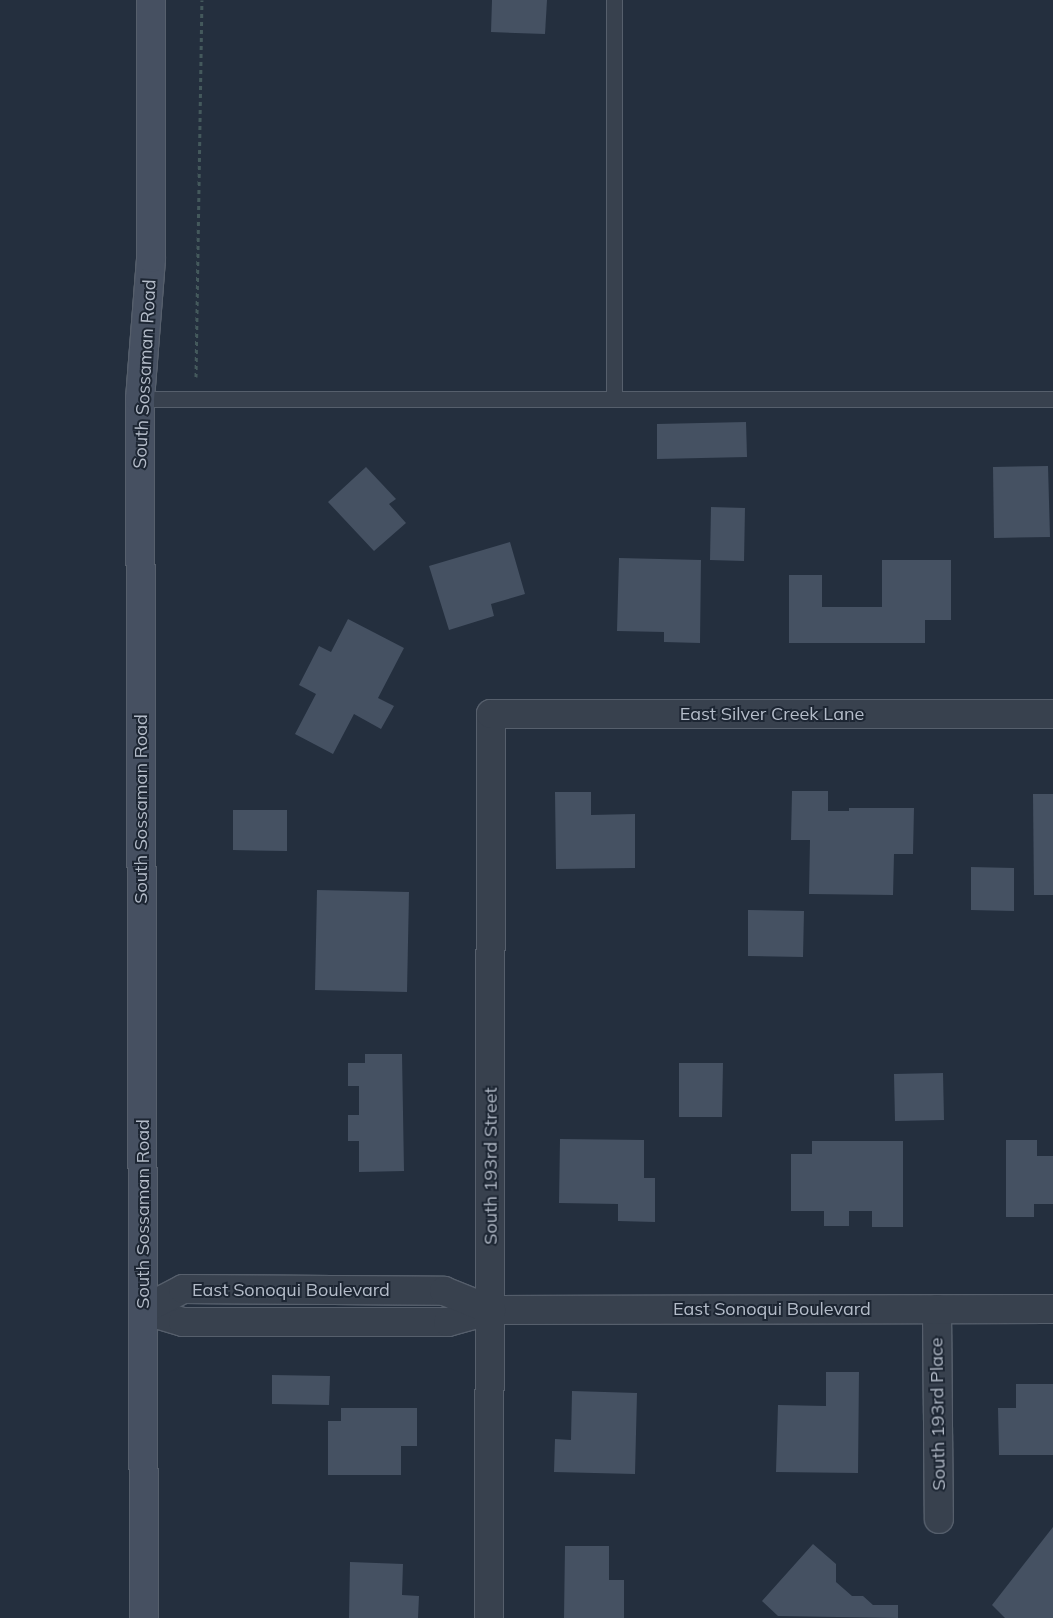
<!DOCTYPE html>
<html>
<head>
<meta charset="utf-8">
<style>
  body { margin:0 }
  #map { position:relative; width:1053px; height:1618px; overflow:hidden; background:#242f3e; font-family:Mulish,sans-serif }
  div>[style] { position:absolute }
  .building>* { inset:0; background:#455162 }
  .path>* { height:3px; margin-top:-1.5px; transform-origin:0; background:repeating-linear-gradient(90deg,#44595c 0 4px,transparent 0 8px) }
  .roads { filter:drop-shadow(1px 0 #565f6c) drop-shadow(-1px 0 #565f6c) drop-shadow(0 1px #565f6c) drop-shadow(0 -1px #565f6c) }
  .lane>* { height:15px; margin:-7.5px; padding:0 7.5px; transform-origin:7.5px; border-radius:7.5px; background:#38414e }
  .street>* { height:28px; margin:-14px; padding:0 14px; transform-origin:14px; border-radius:14px; background:#38414e }
  .secondary>* { height:28px; margin:-14px; padding:0 14px; transform-origin:14px; border-radius:14px; background:#465061 }
  span { translate:-50% -50%; white-space:nowrap; text-align:center; line-height:1.15; -webkit-text-stroke:4px #1d2633; paint-order:stroke }
  .street-label { font-size:18px; color:#b4bcc9 }
</style>
</head>
<body>
<div id="map">
  <div class="building">
    <i style="clip-path:polygon(492px 0,547px 0,545px 34px,491px 32px)"></i>
    <i style="clip-path:polygon(746px 422px,747px 457px,657px 459px,657px 424px)"></i>
    <i style="clip-path:polygon(1048px 466px,1050px 537px,994px 538px,993px 467px)"></i>
    <i style="clip-path:polygon(366px 467px,396px 499px,389px 504px,406px 523px,374px 551px,328px 502px)"></i>
    <i style="clip-path:polygon(711px 507px,745px 508px,744px 561px,710px 560px)"></i>
    <i style="clip-path:polygon(510px 542px,525px 594px,491px 604px,494px 616px,449px 630px,429px 566px)"></i>
    <i style="clip-path:polygon(619px 558px,701px 560px,700px 643px,664px 642px,664px 632px,617px 631px)"></i>
    <i style="clip-path:polygon(882px 560px,951px 560px,951px 620px,925px 620px,925px 643px,789px 643px,789px 575px,822px 575px,822px 607px,882px 607px)"></i>
    <i style="clip-path:polygon(348px 619px,404px 648px,378px 698px,394px 706px,381px 729px,354px 714px,333px 754px,295px 734px,316px 694px,299px 685px,319px 646px,331px 652px)"></i>
    <i style="clip-path:polygon(792px 791px,828px 791px,828px 811px,849px 811px,849px 808px,914px 808px,913px 854px,894px 854px,893px 895px,809px 894px,810px 840px,791px 840px)"></i>
    <i style="clip-path:polygon(555px 792px,591px 792px,591px 815px,635px 814px,635px 868px,556px 869px)"></i>
    <i style="clip-path:polygon(1033px 794px,1053px 794px,1053px 895px,1034px 895px)"></i>
    <i style="clip-path:polygon(233px 810px,287px 810px,287px 851px,233px 850px)"></i>
    <i style="clip-path:polygon(971px 867px,1014px 868px,1014px 911px,971px 910px)"></i>
    <i style="clip-path:polygon(317px 890px,409px 892px,407px 992px,315px 990px)"></i>
    <i style="clip-path:polygon(748px 910px,804px 911px,803px 957px,748px 956px)"></i>
    <i style="clip-path:polygon(365px 1054px,402px 1054px,404px 1171px,359px 1172px,359px 1141px,348px 1141px,348px 1115px,359px 1115px,359px 1086px,348px 1086px,348px 1063px,365px 1063px)"></i>
    <i style="clip-path:polygon(679px 1063px,723px 1063px,722px 1117px,679px 1117px)"></i>
    <i style="clip-path:polygon(943px 1073px,944px 1120px,895px 1121px,894px 1074px)"></i>
    <i style="clip-path:polygon(560px 1139px,644px 1140px,644px 1178px,655px 1178px,655px 1222px,618px 1221px,618px 1204px,559px 1203px)"></i>
    <i style="clip-path:polygon(1006px 1140px,1037px 1140px,1037px 1156px,1053px 1156px,1053px 1204px,1034px 1204px,1034px 1217px,1006px 1217px)"></i>
    <i style="clip-path:polygon(812px 1141px,903px 1141px,903px 1227px,872px 1227px,872px 1211px,849px 1211px,849px 1226px,824px 1226px,824px 1211px,791px 1211px,791px 1154px,812px 1154px)"></i>
    <i style="clip-path:polygon(826px 1372px,859px 1372px,858px 1473px,776px 1472px,778px 1405px,826px 1406px)"></i>
    <i style="clip-path:polygon(272px 1375px,330px 1376px,329px 1405px,272px 1404px)"></i>
    <i style="clip-path:polygon(1016px 1384px,1053px 1384px,1053px 1455px,999px 1455px,998px 1408px,1016px 1408px)"></i>
    <i style="clip-path:polygon(572px 1391px,637px 1393px,635px 1474px,554px 1472px,555px 1439px,571px 1440px)"></i>
    <i style="clip-path:polygon(341px 1408px,417px 1408px,417px 1446px,401px 1446px,401px 1475px,328px 1475px,328px 1421px,341px 1421px)"></i>
    <i style="clip-path:polygon(1053px 1527px,1053px 1618px,1005px 1618px,992px 1605px)"></i>
    <i style="clip-path:polygon(813px 1544px,836px 1564px,836px 1582px,852px 1596px,863px 1596px,873px 1605px,898px 1605px,898px 1618px,778px 1616px,762px 1601px)"></i>
    <i style="clip-path:polygon(565px 1546px,609px 1546px,609px 1580px,624px 1580px,624px 1618px,564px 1618px)"></i>
    <i style="clip-path:polygon(350px 1562px,403px 1564px,402px 1595px,419px 1596px,418px 1618px,349px 1618px)"></i>
  </div>
  <div class="path">
    <i style="left:196px;top:377px;width:377px;rotate:-89.1deg"></i>
  </div>
  <div class="roads">
    <div class="lane">
      <i style="left:614px;top:0;width:399px;rotate:90deg"></i>
      <i style="left:140px;top:399px;width:913px"></i>
    </div>
    <div class="street">
      <i style="left:937px;top:1309px;width:210px;rotate:89.5deg"></i>
      <i style="left:143px;top:1310px;width:42px;rotate:16.7deg"></i>
      <i style="left:183px;top:1322px;width:265px"></i>
      <i style="left:448px;top:1322px;width:45px;rotate:-15.6deg"></i>
      <i style="left:491px;top:1310px;width:562px;rotate:-0.1deg"></i>
      <i style="left:143px;top:1310px;width:45px;rotate:-27.7deg"></i>
      <i style="left:183px;top:1289px;width:261px;rotate:0.4deg"></i>
      <i style="left:444px;top:1291px;width:51px;rotate:22deg"></i>
      <i style="left:489px;top:1618px;width:904px;rotate:-89.87deg"></i>
      <i style="left:491px;top:714px;width:562px"></i>
    </div>
    <div class="secondary">
      <i style="left:144px;top:1618px;width:1219px;rotate:-90.19deg"></i>
      <i style="left:140px;top:399px;width:141px;rotate:-85.5deg"></i>
      <i style="left:151px;top:258px;width:258px;rotate:-90deg"></i>
    </div>
  </div>
  <div class="street-label">
    <span style="left:145px;top:374px;rotate:-87deg">South Sossaman Road</span>
    <span style="left:772px;top:714px">East Silver Creek Lane</span>
    <span style="left:141px;top:809px;rotate:-90deg">South Sossaman Road</span>
    <span style="left:491px;top:1166px;rotate:-90deg">South 193rd Street</span>
    <span style="left:143px;top:1214px;rotate:-90deg">South Sossaman Road</span>
    <span style="left:291px;top:1290px">East Sonoqui Boulevard</span>
    <span style="left:772px;top:1309px">East Sonoqui Boulevard</span>
    <span style="left:938px;top:1414px;rotate:-91deg">South 193rd Place</span>
  </div>
</div>
</body>
</html>
